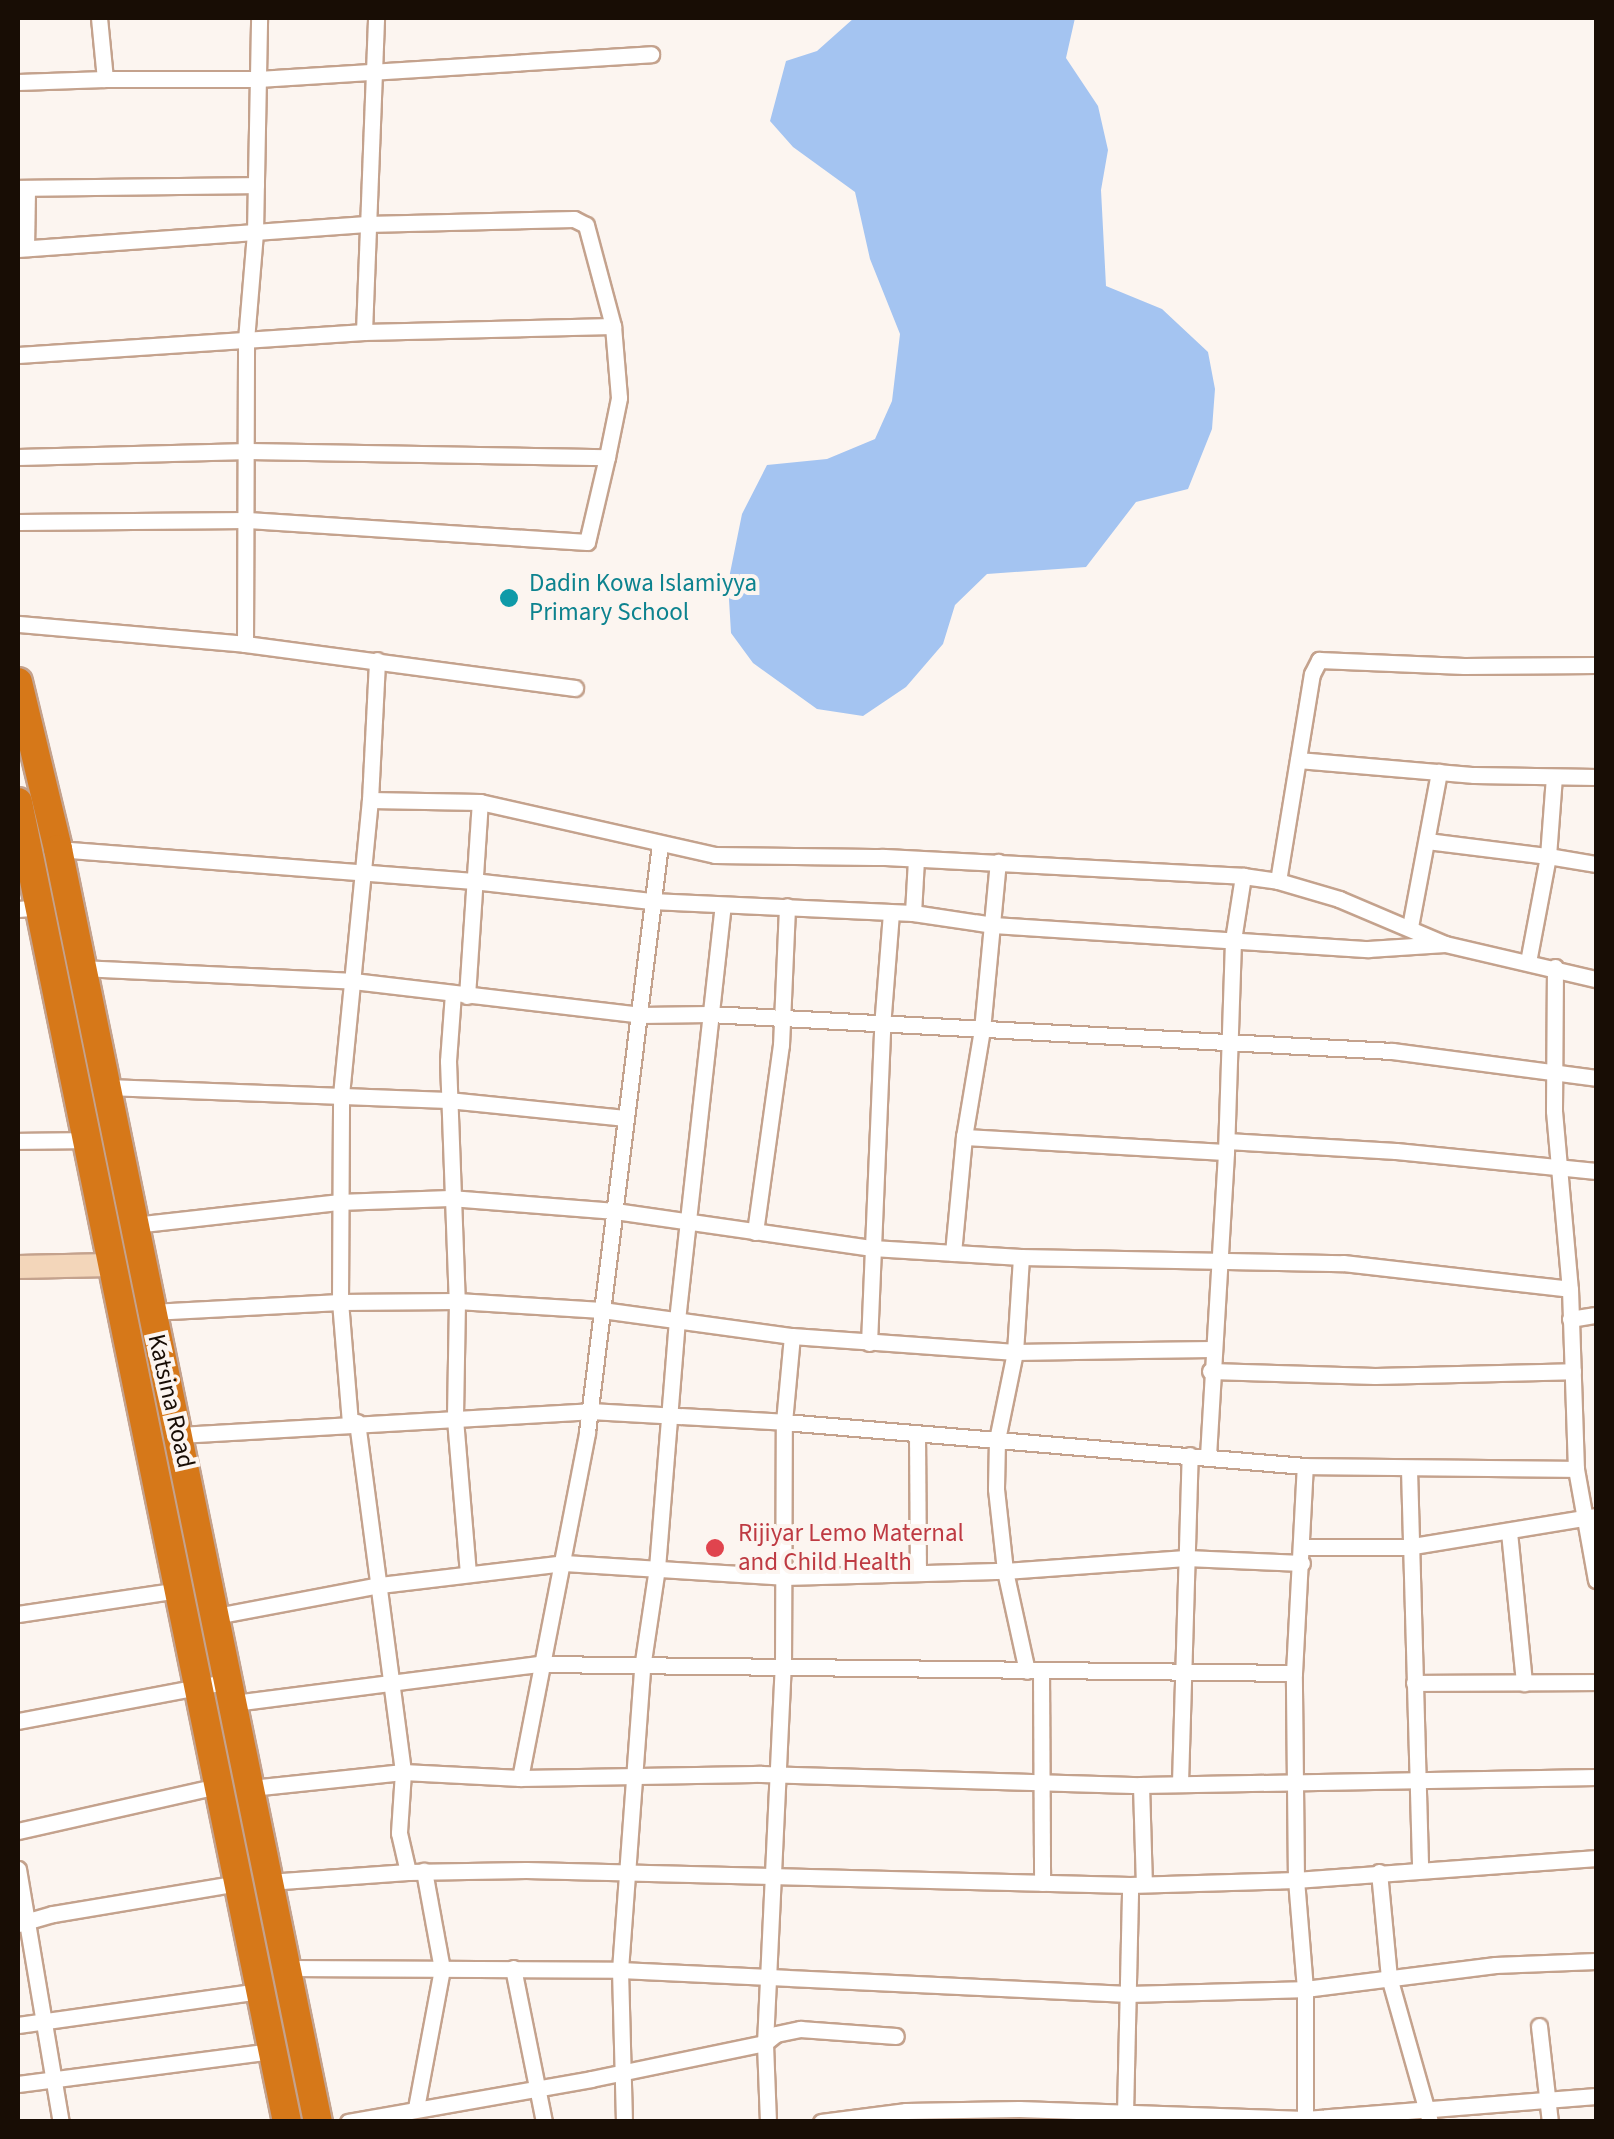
<!DOCTYPE html>
<html>
<head>
<meta charset="utf-8">
<style>
  body { margin:0 }
  #map { position:relative; width:1614px; height:2139px; overflow:hidden; background:#fcf5f0; font-family:"Source Sans 3",sans-serif }
  div>[style] { position:absolute }
  .water>* { inset:0; background:#a4c4f1 }
  .roads { filter:drop-shadow(2px 0 #c4a28d) drop-shadow(-2px 0 #c4a28d) drop-shadow(0 2px #c4a28d) drop-shadow(0 -2px #c4a28d) }
  .street>* { height:15px; margin:-7.5px; padding:0 7.5px; transform-origin:7.5px; border-radius:7.5px; background:#fff }
  .secondary>* { height:22px; margin:-11px; padding:0 11px; transform-origin:11px; border-radius:11px; background:#f3d6ba }
  .highway>* { height:28px; margin:-14px; padding:0 14px; transform-origin:14px; border-radius:14px; background:#d67819 }
  .dots>* { width:28px; height:28px; translate:-50% -50%; box-sizing:border-box; border:5px solid #fcf5f0; border-radius:50% }
  span { translate:-50% -50%; white-space:nowrap; text-align:center; line-height:1.15; -webkit-text-stroke:8px #fcf5f0; paint-order:stroke }
  .culture-label { font-size:25px; color:#0d838f }
  .left { translate:0 -50%; text-align:left }
  .street-label { font-size:25px; color:#180d05 }
  .health-label { font-size:25px; color:#be3a42 }
  .frame { position:absolute; inset:0; border:20px solid #180d05; pointer-events:none }
</style>
</head>
<body>
<div id="map">
  <div class="water">
    <i style="clip-path:polygon(854px 18px,1075px 18px,1066px 58px,1098px 106px,1108px 150px,1101px 190px,1106px 286px,1162px 309px,1208px 352px,1215px 389px,1212px 429px,1188px 489px,1136px 502px,1086px 567px,987px 574px,955px 605px,943px 644px,906px 687px,863px 716px,817px 709px,753px 663px,731px 633px,728px 583px,742px 514px,767px 465px,827px 459px,875px 439px,892px 401px,900px 334px,870px 259px,855px 192px,793px 147px,770px 121px,786px 61px,817px 51px)"></i>
  </div>
  <div class="roads">
    <div class="street">
      <i style="left:105px;top:79px;width:153px"></i>
      <i style="left:258px;top:79px;width:394px;rotate:-3.6deg"></i>
      <i style="left:18px;top:82px;width:87px;rotate:-2deg"></i>
      <i style="left:105px;top:79px;width:61px;rotate:-95.6deg"></i>
      <i style="left:18px;top:188px;width:238px;rotate:-0.7deg"></i>
      <i style="left:26px;top:248px;width:60px;rotate:-89deg"></i>
      <i style="left:18px;top:249px;width:349px;rotate:-4.1deg"></i>
      <i style="left:366px;top:224px;width:208px;rotate:-1.4deg"></i>
      <i style="left:574px;top:219px;width:13px;rotate:27deg"></i>
      <i style="left:586px;top:225px;width:105px;rotate:75deg"></i>
      <i style="left:364px;top:332px;width:314px;rotate:-87.8deg"></i>
      <i style="left:18px;top:355px;width:347px;rotate:-3.8deg"></i>
      <i style="left:364px;top:332px;width:249px;rotate:-1.4deg"></i>
      <i style="left:613px;top:326px;width:72px;rotate:85.2deg"></i>
      <i style="left:619px;top:398px;width:60px;rotate:101.5deg"></i>
      <i style="left:18px;top:457px;width:231px;rotate:-1.5deg"></i>
      <i style="left:249px;top:451px;width:358px;rotate:1deg"></i>
      <i style="left:607px;top:457px;width:87px;rotate:103.2deg"></i>
      <i style="left:587px;top:542px;width:340px;rotate:-176.3deg"></i>
      <i style="left:248px;top:520px;width:230px;rotate:179.5deg"></i>
      <i style="left:18px;top:624px;width:228px;rotate:5deg"></i>
      <i style="left:245px;top:644px;width:333px;rotate:7.6deg"></i>
      <i style="left:245px;top:644px;width:304px;rotate:-89.8deg"></i>
      <i style="left:246px;top:340px;width:108px;rotate:-85.2deg"></i>
      <i style="left:255px;top:232px;width:214px;rotate:-88.9deg"></i>
      <i style="left:1298px;top:760px;width:177px;rotate:4.9deg"></i>
      <i style="left:1474px;top:775px;width:122px;rotate:0.9deg"></i>
      <i style="left:370px;top:800px;width:140px;rotate:-87.1deg"></i>
      <i style="left:1427px;top:841px;width:122px;rotate:7.1deg"></i>
      <i style="left:1548px;top:856px;width:79px;rotate:-85.7deg"></i>
      <i style="left:58px;top:849px;width:416px;rotate:4.4deg"></i>
      <i style="left:473px;top:881px;width:179px;rotate:6.4deg"></i>
      <i style="left:651px;top:901px;width:262px;rotate:2.6deg"></i>
      <i style="left:913px;top:913px;width:81px;rotate:8.5deg"></i>
      <i style="left:993px;top:925px;width:376px;rotate:3.7deg"></i>
      <i style="left:1368px;top:949px;width:77px;rotate:-3.7deg"></i>
      <i style="left:1278px;top:881px;width:210px;rotate:-80.7deg"></i>
      <i style="left:1312px;top:674px;width:16px;rotate:-63deg"></i>
      <i style="left:1319px;top:660px;width:145px;rotate:2.4deg"></i>
      <i style="left:1464px;top:666px;width:132px;rotate:-0.4deg"></i>
      <i style="left:18px;top:909px;width:21px;rotate:-5deg"></i>
      <i style="left:913px;top:913px;width:54px;rotate:-86.8deg"></i>
      <i style="left:1410px;top:927px;width:158px;rotate:-79.4deg"></i>
      <i style="left:1528px;top:962px;width:108px;rotate:-79.3deg"></i>
      <i style="left:1548px;top:856px;width:49px;rotate:9.5deg"></i>
      <i style="left:1555px;top:967px;width:144px;rotate:90.4deg"></i>
      <i style="left:1554px;top:1111px;width:179px;rotate:84.9deg"></i>
      <i style="left:1570px;top:1289px;width:180px;rotate:88.1deg"></i>
      <i style="left:1576px;top:1469px;width:113px;rotate:79.8deg"></i>
      <i style="left:82px;top:968px;width:271px;rotate:2.7deg"></i>
      <i style="left:353px;top:981px;width:290px;rotate:6.7deg"></i>
      <i style="left:641px;top:1015px;width:68px;rotate:-0.8deg"></i>
      <i style="left:709px;top:1014px;width:684px;rotate:3.1deg"></i>
      <i style="left:1392px;top:1051px;width:206px;rotate:7.5deg"></i>
      <i style="left:453px;top:993px;width:68px;rotate:94.2deg"></i>
      <i style="left:448px;top:1061px;width:240px;rotate:87.9deg"></i>
      <i style="left:457px;top:1301px;width:118px;rotate:91deg"></i>
      <i style="left:455px;top:1419px;width:155px;rotate:85.2deg"></i>
      <i style="left:467px;top:996px;width:194px;rotate:-86.2deg"></i>
      <i style="left:107px;top:1087px;width:341px;rotate:2.2deg"></i>
      <i style="left:448px;top:1100px;width:178px;rotate:5.8deg"></i>
      <i style="left:964px;top:1137px;width:109px;rotate:-80.5deg"></i>
      <i style="left:982px;top:1030px;width:169px;rotate:-84.6deg"></i>
      <i style="left:18px;top:1141px;width:68px;rotate:-0.8deg"></i>
      <i style="left:1227px;top:1141px;width:169px;rotate:3.4deg"></i>
      <i style="left:1396px;top:1151px;width:201px;rotate:5.7deg"></i>
      <i style="left:134px;top:1225px;width:205px;rotate:-6.4deg"></i>
      <i style="left:338px;top:1202px;width:112px;rotate:-2deg"></i>
      <i style="left:450px;top:1198px;width:166px;rotate:4.5deg"></i>
      <i style="left:615px;top:1211px;width:260px;rotate:8.2deg"></i>
      <i style="left:872px;top:1248px;width:149px;rotate:3.5deg"></i>
      <i style="left:1021px;top:1257px;width:322px;rotate:1.1deg"></i>
      <i style="left:1343px;top:1263px;width:228px;rotate:6.5deg"></i>
      <i style="left:755px;top:1232px;width:189px;rotate:-82.1deg"></i>
      <i style="left:781px;top:1045px;width:139px;rotate:-87.5deg"></i>
      <i style="left:953px;top:1253px;width:117px;rotate:-84.6deg"></i>
      <i style="left:964px;top:1137px;width:262px;rotate:3.3deg"></i>
      <i style="left:1021px;top:1257px;width:95px;rotate:93.6deg"></i>
      <i style="left:1015px;top:1352px;width:90px;rotate:101.6deg"></i>
      <i style="left:997px;top:1440px;width:49px;rotate:91.2deg"></i>
      <i style="left:996px;top:1489px;width:82px;rotate:83.7deg"></i>
      <i style="left:1005px;top:1571px;width:102px;rotate:77.6deg"></i>
      <i style="left:151px;top:1312px;width:189px;rotate:-3deg"></i>
      <i style="left:340px;top:1302px;width:117px;rotate:-0.5deg"></i>
      <i style="left:457px;top:1301px;width:145px;rotate:3.6deg"></i>
      <i style="left:602px;top:1310px;width:192px;rotate:7.8deg"></i>
      <i style="left:792px;top:1336px;width:224px;rotate:4.1deg"></i>
      <i style="left:1015px;top:1352px;width:197px;rotate:-0.9deg"></i>
      <i style="left:1570px;top:1319px;width:26px;rotate:-9deg"></i>
      <i style="left:869px;top:1343px;width:316px;rotate:-87.6deg"></i>
      <i style="left:882px;top:1027px;width:115px;rotate:-85.5deg"></i>
      <i style="left:1210px;top:1371px;width:165px;rotate:1.7deg"></i>
      <i style="left:1375px;top:1376px;width:198px;rotate:-1.4deg"></i>
      <i style="left:357px;top:1422px;width:353px;rotate:82.5deg"></i>
      <i style="left:403px;top:1772px;width:61px;rotate:93.8deg"></i>
      <i style="left:399px;top:1833px;width:40px;rotate:77deg"></i>
      <i style="left:350px;top:1423px;width:121px;rotate:-94.7deg"></i>
      <i style="left:340px;top:1302px;width:207px;rotate:-89.7deg"></i>
      <i style="left:341px;top:1095px;width:296px;rotate:-84.4deg"></i>
      <i style="left:370px;top:800px;width:110px;rotate:1deg"></i>
      <i style="left:480px;top:802px;width:241px;rotate:12.7deg"></i>
      <i style="left:715px;top:855px;width:168px;rotate:0.7deg"></i>
      <i style="left:883px;top:857px;width:361px;rotate:3deg"></i>
      <i style="left:917px;top:1433px;width:140px;rotate:89.6deg"></i>
      <i style="left:179px;top:1435px;width:412px;rotate:-3.3deg"></i>
      <i style="left:590px;top:1411px;width:194px;rotate:3.2deg"></i>
      <i style="left:784px;top:1422px;width:523px;rotate:4.83deg"></i>
      <i style="left:1305px;top:1466px;width:271px;rotate:0.6deg"></i>
      <i style="left:1208px;top:1456px;width:305px;rotate:-86.6deg"></i>
      <i style="left:1226px;top:1152px;width:212px;rotate:-88.1deg"></i>
      <i style="left:1233px;top:940px;width:65px;rotate:-81.1deg"></i>
      <i style="left:1243px;top:876px;width:35px;rotate:8deg"></i>
      <i style="left:1278px;top:881px;width:64px;rotate:16.4deg"></i>
      <i style="left:1339px;top:899px;width:115px;rotate:23deg"></i>
      <i style="left:1445px;top:944px;width:155px;rotate:13.1deg"></i>
      <i style="left:1409px;top:1469px;width:399px;rotate:88.4deg"></i>
      <i style="left:1509px;top:1532px;width:152px;rotate:84.3deg"></i>
      <i style="left:1302px;top:1547px;width:105px"></i>
      <i style="left:1407px;top:1547px;width:192px;rotate:-9.3deg"></i>
      <i style="left:18px;top:1614px;width:162px;rotate:-8.5deg"></i>
      <i style="left:216px;top:1616px;width:167px;rotate:-10.7deg"></i>
      <i style="left:380px;top:1585px;width:185px;rotate:-6.8deg"></i>
      <i style="left:564px;top:1563px;width:220px;rotate:3.6deg"></i>
      <i style="left:784px;top:1577px;width:221px;rotate:-1.6deg"></i>
      <i style="left:1005px;top:1571px;width:181px;rotate:-4.1deg"></i>
      <i style="left:1186px;top:1558px;width:116px;rotate:2.5deg"></i>
      <i style="left:1041px;top:1671px;width:212px;rotate:89.7deg"></i>
      <i style="left:1414px;top:1683px;width:182px;rotate:-0.3deg"></i>
      <i style="left:234px;top:1703px;width:307px;rotate:-7.3deg"></i>
      <i style="left:539px;top:1664px;width:755px;rotate:0.68deg"></i>
      <i style="left:18px;top:1721px;width:215px;rotate:-10.7deg"></i>
      <i style="left:520px;top:1778px;width:352px;rotate:-79deg"></i>
      <i style="left:587px;top:1432px;width:593px;rotate:-82.92deg"></i>
      <i style="left:1180px;top:1783px;width:328px;rotate:-88.3deg"></i>
      <i style="left:1141px;top:1785px;width:99px;rotate:88.3deg"></i>
      <i style="left:251px;top:1788px;width:153px;rotate:-6deg"></i>
      <i style="left:403px;top:1772px;width:117px;rotate:2.9deg"></i>
      <i style="left:520px;top:1778px;width:241px;rotate:-1deg"></i>
      <i style="left:761px;top:1774px;width:380px;rotate:1.7deg"></i>
      <i style="left:1141px;top:1785px;width:455px;rotate:-1deg"></i>
      <i style="left:18px;top:1831px;width:204px;rotate:-12.7deg"></i>
      <i style="left:18px;top:1869px;width:257px;rotate:80.4deg"></i>
      <i style="left:1379px;top:1872px;width:105px;rotate:84.6deg"></i>
      <i style="left:1389px;top:1977px;width:151px;rotate:74.2deg"></i>
      <i style="left:268px;top:1882px;width:140px;rotate:-4.1deg"></i>
      <i style="left:408px;top:1872px;width:118px;rotate:-1deg"></i>
      <i style="left:526px;top:1870px;width:604px;rotate:1.42deg"></i>
      <i style="left:1130px;top:1885px;width:166px;rotate:-1.7deg"></i>
      <i style="left:1296px;top:1880px;width:301px;rotate:-4.2deg"></i>
      <i style="left:18px;top:1924px;width:36px;rotate:-16deg"></i>
      <i style="left:53px;top:1914px;width:189px;rotate:-9.5deg"></i>
      <i style="left:287px;top:1968px;width:333px;rotate:0.3deg"></i>
      <i style="left:620px;top:1970px;width:509px;rotate:2.7deg"></i>
      <i style="left:1128px;top:1994px;width:177px;rotate:-1.6deg"></i>
      <i style="left:1305px;top:1989px;width:192px;rotate:-7.2deg"></i>
      <i style="left:1495px;top:1965px;width:101px;rotate:-2.3deg"></i>
      <i style="left:513px;top:1968px;width:157px;rotate:78.6deg"></i>
      <i style="left:18px;top:2025px;width:244px;rotate:-8deg"></i>
      <i style="left:1539px;top:2026px;width:97px;rotate:83.5deg"></i>
      <i style="left:18px;top:2084px;width:256px;rotate:-7.4deg"></i>
      <i style="left:416px;top:2108px;width:141px;rotate:-79.4deg"></i>
      <i style="left:442px;top:1969px;width:100px;rotate:-100.4deg"></i>
      <i style="left:1125px;top:2114px;width:229px;rotate:-88.7deg"></i>
      <i style="left:348px;top:2122px;width:247px;rotate:-10deg"></i>
      <i style="left:591px;top:2079px;width:178px;rotate:-11.7deg"></i>
      <i style="left:765px;top:2043px;width:14px;rotate:-39deg"></i>
      <i style="left:776px;top:2034px;width:25px;rotate:-12deg"></i>
      <i style="left:800px;top:2029px;width:96px;rotate:4.2deg"></i>
      <i style="left:624px;top:2122px;width:152px;rotate:-91.5deg"></i>
      <i style="left:620px;top:1970px;width:303px;rotate:-85.8deg"></i>
      <i style="left:642px;top:1668px;width:101px;rotate:-81.5deg"></i>
      <i style="left:657px;top:1568px;width:249px;rotate:-85.4deg"></i>
      <i style="left:677px;top:1320px;width:417px;rotate:-83.7deg"></i>
      <i style="left:768px;top:2122px;width:79px;rotate:-92.2deg"></i>
      <i style="left:765px;top:2043px;width:375px;rotate:-87.3deg"></i>
      <i style="left:783px;top:1668px;width:246px;rotate:-89.8deg"></i>
      <i style="left:784px;top:1422px;width:86px;rotate:-84.7deg"></i>
      <i style="left:821px;top:2122px;width:86px;rotate:-7.4deg"></i>
      <i style="left:906px;top:2111px;width:113px;rotate:-1deg"></i>
      <i style="left:1019px;top:2109px;width:286px;rotate:2deg"></i>
      <i style="left:1305px;top:2119px;width:292px;rotate:-4.5deg"></i>
      <i style="left:1305px;top:2122px;width:133px;rotate:-90deg"></i>
      <i style="left:1305px;top:1989px;width:109px;rotate:-94.7deg"></i>
      <i style="left:1296px;top:1880px;width:207px;rotate:-90.6deg"></i>
      <i style="left:1294px;top:1673px;width:207px;rotate:-87deg"></i>
    </div>
    <div class="secondary">
      <i style="left:18px;top:1267px;width:93px;rotate:-1.2deg"></i>
    </div>
    <div class="highway">
      <i style="left:18px;top:682px;width:172px;rotate:76.5deg"></i>
      <i style="left:58px;top:849px;width:1299px;rotate:78.46deg"></i>
      <i style="left:18px;top:802px;width:1347px;rotate:78.48deg"></i>
    </div>
  </div>
  <div class="dots">
    <i style="left:509px;top:598px;background:#0f9aa8"></i>
    <i style="left:715px;top:1548px;background:#e0444e"></i>
  </div>
  <div class="culture-label">
    <span class="left" style="left:529px;top:598px">Dadin Kowa Islamiyya<br>Primary School</span>
  </div>
  <div class="street-label">
    <span style="left:171px;top:1401px;rotate:77deg">Katsina Road</span>
  </div>
  <div class="health-label">
    <span class="left" style="left:738px;top:1548px">Rijiyar Lemo Maternal<br>and Child Health</span>
  </div>
  <div class="frame"></div>
</div>
</body>
</html>
